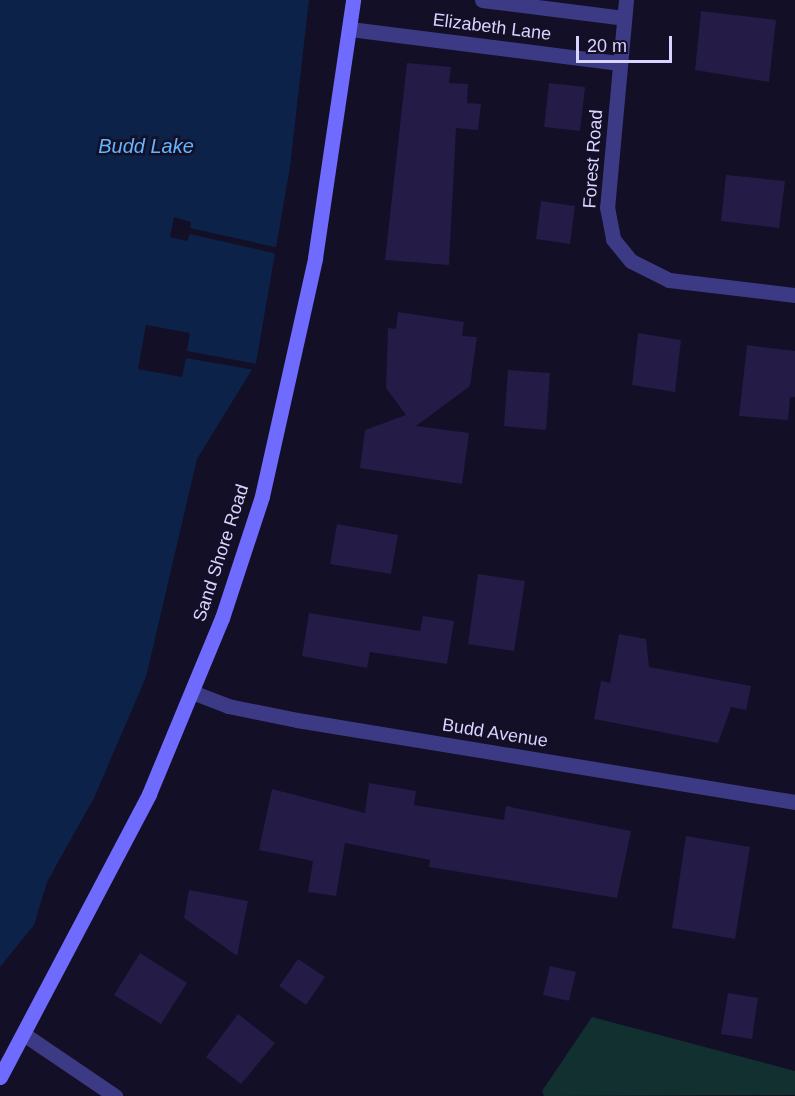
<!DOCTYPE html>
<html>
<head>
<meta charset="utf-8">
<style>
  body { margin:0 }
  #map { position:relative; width:795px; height:1096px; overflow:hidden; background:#130f26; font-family:Arial,sans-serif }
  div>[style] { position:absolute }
  .green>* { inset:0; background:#12302f }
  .water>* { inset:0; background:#0c2248 }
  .pier>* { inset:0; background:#130f26 }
  .building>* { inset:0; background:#241b47 }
  .street>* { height:15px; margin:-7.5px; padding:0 7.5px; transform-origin:7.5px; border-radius:7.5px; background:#3d3a85 }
  .secondary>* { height:15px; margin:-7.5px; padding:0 7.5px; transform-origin:7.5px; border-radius:7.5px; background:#6f6bff }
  span { translate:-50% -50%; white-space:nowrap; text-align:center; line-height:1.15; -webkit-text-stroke:5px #130f26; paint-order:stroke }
  .street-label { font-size:18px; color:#d9d4ff }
  .water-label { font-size:20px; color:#62b6ff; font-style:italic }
  .scale { position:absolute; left:576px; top:36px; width:96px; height:27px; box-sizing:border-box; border:3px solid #d9d4ff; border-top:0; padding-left:8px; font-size:18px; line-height:21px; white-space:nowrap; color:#d9d4ff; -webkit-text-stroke:4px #130f26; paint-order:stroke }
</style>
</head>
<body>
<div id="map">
  <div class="green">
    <i style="clip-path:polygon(592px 1017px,795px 1071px,795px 1095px,544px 1096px,542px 1091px)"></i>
  </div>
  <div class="water">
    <i style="clip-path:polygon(0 0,309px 0,290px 167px,256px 363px,197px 459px,146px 677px,94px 798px,47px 882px,34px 925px,0 967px)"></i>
  </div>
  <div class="pier">
    <i style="clip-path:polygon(174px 217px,191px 222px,190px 228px,279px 248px,278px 254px,190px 234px,187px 241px,170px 237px)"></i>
    <i style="clip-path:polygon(146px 325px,190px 333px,187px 351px,258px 364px,255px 370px,186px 358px,182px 377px,138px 369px)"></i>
  </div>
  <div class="building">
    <i style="clip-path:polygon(701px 11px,776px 20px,769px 82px,695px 70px)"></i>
    <i style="clip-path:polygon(407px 63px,451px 67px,449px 83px,468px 84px,467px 103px,481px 104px,478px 130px,456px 128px,449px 265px,385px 260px)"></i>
    <i style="clip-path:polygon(549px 83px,585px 87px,580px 131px,544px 127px)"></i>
    <i style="clip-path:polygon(726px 175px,785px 181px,779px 228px,721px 221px)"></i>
    <i style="clip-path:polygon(541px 201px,575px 206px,570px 244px,536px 239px)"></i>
    <i style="clip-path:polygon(398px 312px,464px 322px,462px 336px,477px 337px,470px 386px,416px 426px,469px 433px,462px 484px,360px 468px,365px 430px,406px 415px,386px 388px,388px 328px,396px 329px)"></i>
    <i style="clip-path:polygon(638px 333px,681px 340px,675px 392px,632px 385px)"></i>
    <i style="clip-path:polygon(747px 345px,795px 351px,795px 397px,790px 397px,788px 420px,739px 416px)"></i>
    <i style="clip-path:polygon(508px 370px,550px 373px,546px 430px,504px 426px)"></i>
    <i style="clip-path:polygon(337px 524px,398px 535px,391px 574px,330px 564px)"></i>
    <i style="clip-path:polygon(478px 574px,525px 581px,514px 651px,468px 644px)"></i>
    <i style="clip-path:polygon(309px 613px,420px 631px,423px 616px,454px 621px,447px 664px,370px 652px,367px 668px,302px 656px)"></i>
    <i style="clip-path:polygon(619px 634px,646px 639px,649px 667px,751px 686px,746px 710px,731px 707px,718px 743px,594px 719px,601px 681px,610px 683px)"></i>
    <i style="clip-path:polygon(369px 783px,416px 791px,414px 805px,504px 820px,506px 806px,631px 831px,617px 898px,429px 867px,430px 860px,345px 843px,336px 896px,308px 892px,313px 861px,259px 850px,272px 789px,365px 813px)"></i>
    <i style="clip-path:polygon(686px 836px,750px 847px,735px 939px,672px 928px)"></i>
    <i style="clip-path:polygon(189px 890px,248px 901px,237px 956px,184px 918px)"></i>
    <i style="clip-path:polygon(140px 953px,187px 983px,161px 1024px,114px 995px)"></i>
    <i style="clip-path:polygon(298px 959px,325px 977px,306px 1005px,279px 986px)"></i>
    <i style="clip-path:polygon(550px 966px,576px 972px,569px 1001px,543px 995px)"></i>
    <i style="clip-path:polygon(728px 993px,758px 998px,752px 1039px,721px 1034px)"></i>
    <i style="clip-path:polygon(238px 1014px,275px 1043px,241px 1084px,206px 1057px)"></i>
  </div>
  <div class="street">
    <i style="left:482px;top:0;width:143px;rotate:7.2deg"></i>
    <i style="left:626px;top:0;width:208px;rotate:95.2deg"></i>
    <i style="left:607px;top:207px;width:33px;rotate:79deg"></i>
    <i style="left:613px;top:239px;width:28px;rotate:51deg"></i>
    <i style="left:631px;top:261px;width:42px;rotate:26.6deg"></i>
    <i style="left:669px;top:280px;width:127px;rotate:6.8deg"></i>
    <i style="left:350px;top:29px;width:272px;rotate:7.2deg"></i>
    <i style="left:192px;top:692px;width:39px;rotate:21deg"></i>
    <i style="left:228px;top:706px;width:70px;rotate:11.5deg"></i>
    <i style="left:297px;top:720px;width:505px;rotate:9.35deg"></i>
    <i style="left:25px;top:1035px;width:109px;rotate:34.1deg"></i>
  </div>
  <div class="secondary">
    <i style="left:0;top:1077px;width:320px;rotate:-62.2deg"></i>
    <i style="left:149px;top:794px;width:191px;rotate:-67.5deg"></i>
    <i style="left:222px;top:618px;width:128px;rotate:-71.8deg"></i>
    <i style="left:262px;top:496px;width:244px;rotate:-77.4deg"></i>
    <i style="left:315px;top:258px;width:261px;rotate:-81.6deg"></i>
  </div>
  <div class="street-label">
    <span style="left:492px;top:27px;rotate:7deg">Elizabeth Lane</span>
    <span style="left:593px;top:159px;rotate:-86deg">Forest Road</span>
    <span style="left:221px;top:553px;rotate:-72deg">Sand Shore Road</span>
    <span style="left:495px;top:733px;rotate:9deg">Budd Avenue</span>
  </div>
  <div class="water-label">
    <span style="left:146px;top:146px">Budd Lake</span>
  </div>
  <div class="scale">20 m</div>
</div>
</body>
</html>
